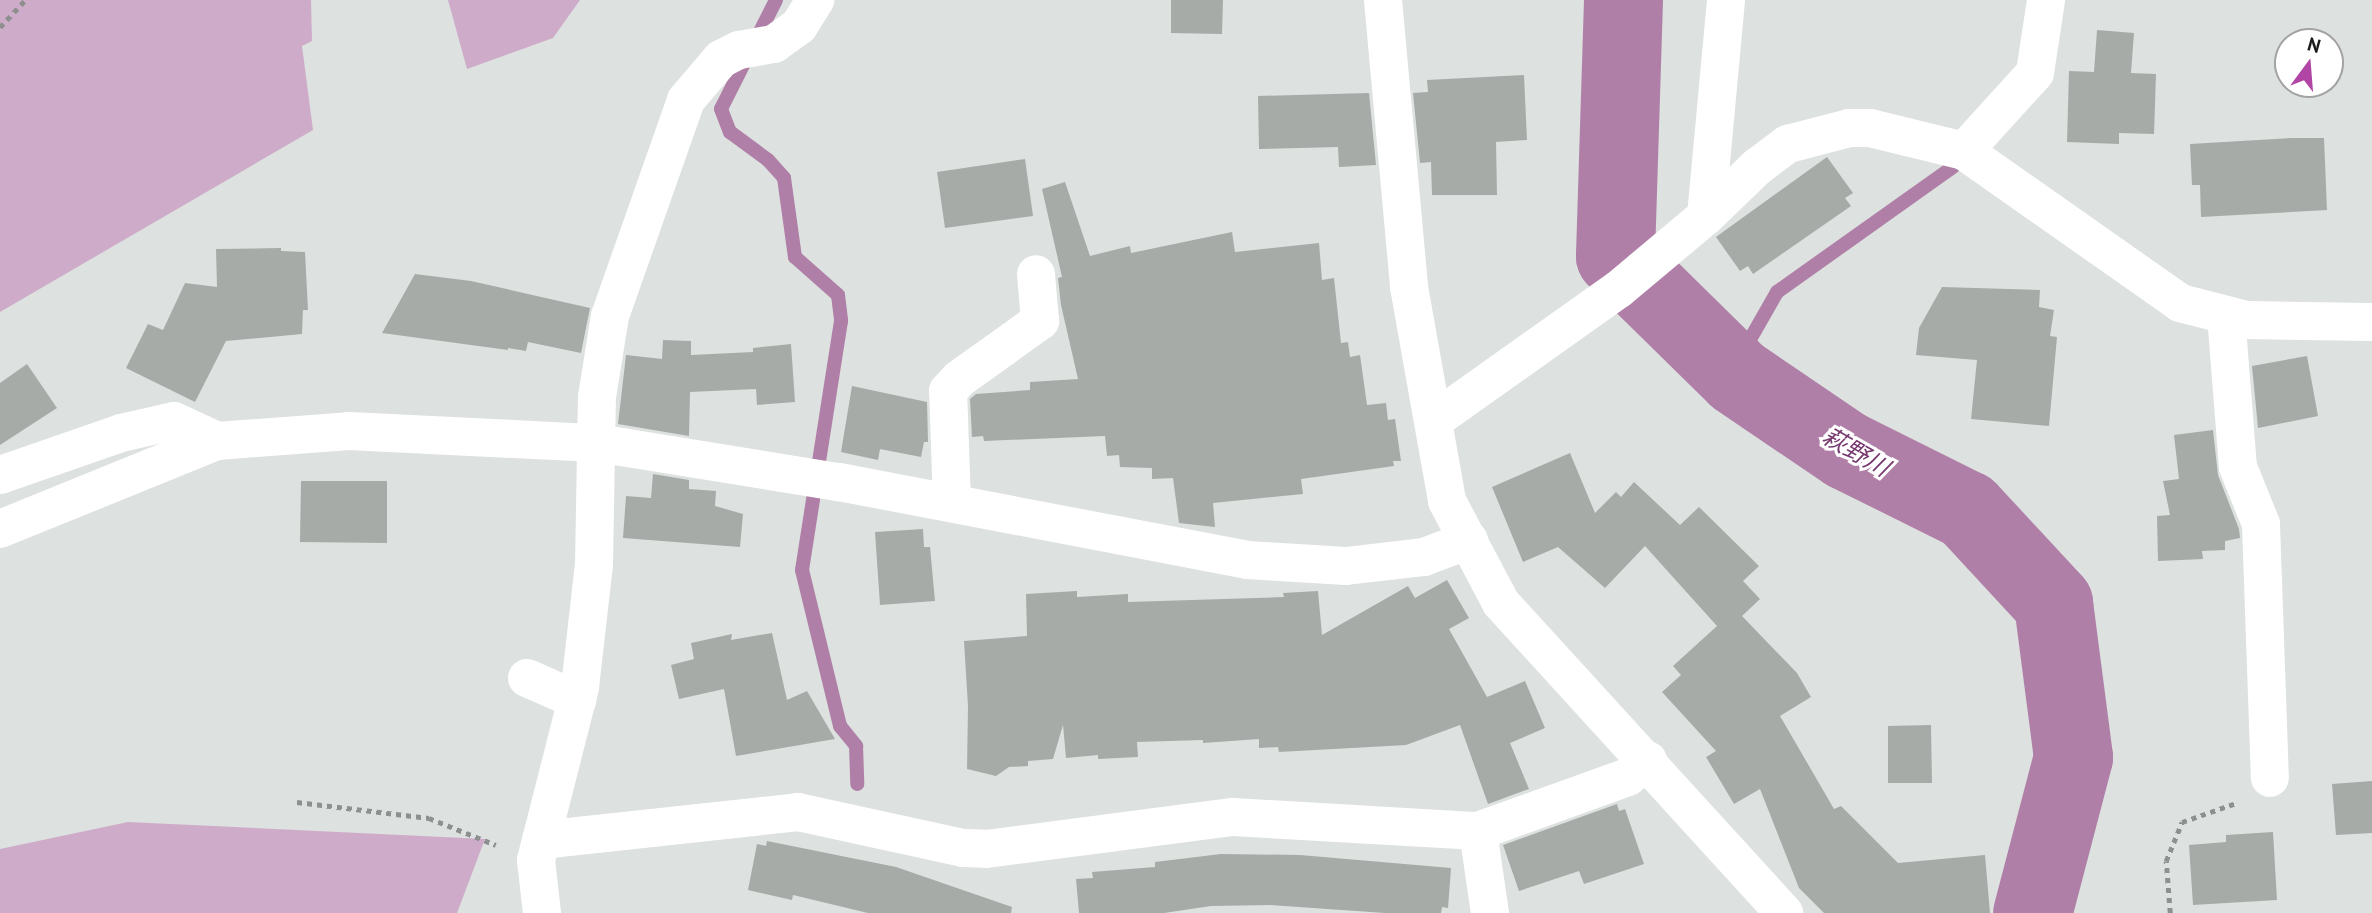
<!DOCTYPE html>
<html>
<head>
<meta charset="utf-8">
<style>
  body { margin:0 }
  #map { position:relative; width:2372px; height:913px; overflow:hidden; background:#dde1df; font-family:"PT Sans","Noto Sans JP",sans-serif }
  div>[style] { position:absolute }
  .green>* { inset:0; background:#ceacc9 }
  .stream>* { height:14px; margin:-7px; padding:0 7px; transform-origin:7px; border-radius:7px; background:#af7fa8 }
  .river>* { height:79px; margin:-39.5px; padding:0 39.5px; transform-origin:39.5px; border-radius:39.5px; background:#af7fa8 }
  .building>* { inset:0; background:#a7aba8 }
  .path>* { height:4.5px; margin-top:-2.25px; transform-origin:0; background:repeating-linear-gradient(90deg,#8e908f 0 5px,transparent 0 10px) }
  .minor>* { height:38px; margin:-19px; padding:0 19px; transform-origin:19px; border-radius:19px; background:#fff }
  .tertiary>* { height:38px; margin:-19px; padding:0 19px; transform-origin:19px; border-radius:19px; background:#fff }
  span { translate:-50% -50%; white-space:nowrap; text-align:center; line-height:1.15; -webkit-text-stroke:6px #fff; paint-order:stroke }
  .water-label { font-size:24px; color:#763970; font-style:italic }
  .north { position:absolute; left:2274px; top:28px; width:70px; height:70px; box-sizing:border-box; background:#fff; border:2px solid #a3a3a3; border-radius:50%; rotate:16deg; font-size:19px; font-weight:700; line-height:28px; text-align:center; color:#191a19 }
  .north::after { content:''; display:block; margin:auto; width:24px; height:32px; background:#b045a6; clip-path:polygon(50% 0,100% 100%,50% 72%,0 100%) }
</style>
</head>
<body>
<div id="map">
  <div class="green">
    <i style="clip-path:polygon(0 0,311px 0,312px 41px,302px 46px,313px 130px,0 312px)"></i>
    <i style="clip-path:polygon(448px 0,580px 0,553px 38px,467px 69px)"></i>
    <i style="clip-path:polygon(128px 822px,485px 839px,457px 913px,0 913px,0 849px)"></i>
  </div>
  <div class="stream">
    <i style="left:776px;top:0;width:122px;rotate:116.8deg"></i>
    <i style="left:721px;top:109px;width:25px;rotate:69deg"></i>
    <i style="left:730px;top:132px;width:47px;rotate:36.4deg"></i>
    <i style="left:768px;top:160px;width:24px;rotate:48deg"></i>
    <i style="left:784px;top:178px;width:80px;rotate:82.1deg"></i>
    <i style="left:795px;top:257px;width:57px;rotate:41.5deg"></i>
    <i style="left:838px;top:295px;width:26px;rotate:83deg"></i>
    <i style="left:841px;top:321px;width:252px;rotate:98.9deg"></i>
    <i style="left:802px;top:570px;width:161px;rotate:76.3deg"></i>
    <i style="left:840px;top:726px;width:26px;rotate:51deg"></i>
    <i style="left:856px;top:746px;width:38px;rotate:88deg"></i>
    <i style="left:1732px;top:371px;width:91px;rotate:-60.3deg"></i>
    <i style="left:1777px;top:292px;width:216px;rotate:-35.4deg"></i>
  </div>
  <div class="river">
    <i style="left:1623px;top:0;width:256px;rotate:91.8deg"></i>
    <i style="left:1615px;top:256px;width:171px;rotate:44.5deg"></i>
    <i style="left:1737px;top:376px;width:132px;rotate:34.2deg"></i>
    <i style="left:1846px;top:450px;width:135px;rotate:26.4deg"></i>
    <i style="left:1967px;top:510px;width:127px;rotate:47.2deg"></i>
    <i style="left:2053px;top:603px;width:155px;rotate:82.6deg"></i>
    <i style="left:2073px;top:757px;width:161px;rotate:104.7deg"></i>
  </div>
  <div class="building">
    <i style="clip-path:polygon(1171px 0,1223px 0,1222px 34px,1171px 33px)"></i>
    <i style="clip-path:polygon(2097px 30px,2134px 33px,2131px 73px,2156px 74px,2154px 134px,2119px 133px,2119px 144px,2067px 142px,2069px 71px,2094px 72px)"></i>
    <i style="clip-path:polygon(1524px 75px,1527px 140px,1496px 142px,1497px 195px,1432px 195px,1431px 162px,1420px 163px,1413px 93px,1428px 92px,1427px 80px)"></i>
    <i style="clip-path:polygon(1369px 93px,1376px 165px,1339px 167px,1338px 147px,1259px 149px,1258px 96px)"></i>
    <i style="clip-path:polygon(2292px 138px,2324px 138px,2327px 210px,2201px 217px,2200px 185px,2192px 185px,2190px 144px)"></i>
    <i style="clip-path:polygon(1827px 157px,1853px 193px,1845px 198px,1851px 206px,1753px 274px,1748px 266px,1740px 271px,1716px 237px)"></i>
    <i style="clip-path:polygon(1025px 159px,1033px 216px,945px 228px,937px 172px)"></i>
    <i style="clip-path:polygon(1065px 182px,1090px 256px,1130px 246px,1131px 253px,1232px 232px,1235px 252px,1319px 243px,1322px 280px,1334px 278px,1341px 343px,1348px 342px,1350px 357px,1360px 355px,1367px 405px,1386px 403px,1388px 420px,1395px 419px,1401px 461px,1393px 461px,1394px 466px,1301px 479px,1303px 494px,1213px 503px,1215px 527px,1179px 523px,1173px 478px,1152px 479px,1152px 468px,1120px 467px,1119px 455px,1107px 456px,1105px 436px,984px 441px,983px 436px,972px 437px,970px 399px,976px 394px,1030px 390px,1030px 382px,1078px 379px,1061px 305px,1058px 278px,1062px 277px,1042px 189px)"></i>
    <i style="clip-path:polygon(281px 248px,281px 251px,305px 252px,308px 310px,303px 310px,302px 334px,226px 341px,195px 402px,126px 368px,148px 324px,163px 330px,185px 283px,217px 287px,216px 249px)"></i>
    <i style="clip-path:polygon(415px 274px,471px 281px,590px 308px,581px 353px,528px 342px,526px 351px,508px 348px,508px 350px,382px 333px)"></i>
    <i style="clip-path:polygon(1942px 287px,2040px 290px,2039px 307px,2054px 310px,2050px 336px,2057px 337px,2049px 426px,1971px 419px,1977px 360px,1916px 355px,1919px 328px)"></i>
    <i style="clip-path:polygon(663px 340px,691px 341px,691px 355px,753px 352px,753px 348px,791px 344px,795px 402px,757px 405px,756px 389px,690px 392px,689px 436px,618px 424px,626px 355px,662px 359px)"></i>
    <i style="clip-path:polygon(2307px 356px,2318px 416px,2258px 428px,2252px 366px)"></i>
    <i style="clip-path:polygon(27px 364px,57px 408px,0 445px,0 383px)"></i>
    <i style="clip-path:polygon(852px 386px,927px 402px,928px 442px,924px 442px,921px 457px,880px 449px,878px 460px,841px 452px)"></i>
    <i style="clip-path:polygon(2213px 430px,2218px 475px,2239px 529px,2240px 538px,2225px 541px,2225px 550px,2202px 551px,2203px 559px,2158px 561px,2157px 516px,2170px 515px,2163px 481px,2179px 479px,2174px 435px)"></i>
    <i style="clip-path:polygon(1570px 453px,1595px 513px,1616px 492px,1621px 497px,1634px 482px,1680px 525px,1699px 507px,1759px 566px,1743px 581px,1760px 599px,1742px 616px,1797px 673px,1811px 697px,1780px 716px,1834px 809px,1841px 806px,1898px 863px,1985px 855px,1990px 913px,1824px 913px,1799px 888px,1760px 789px,1734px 804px,1706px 757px,1716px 751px,1662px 692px,1681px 675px,1673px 666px,1717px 626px,1645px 546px,1605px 588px,1558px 547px,1523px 562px,1492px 487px)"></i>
    <i style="clip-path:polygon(653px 474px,689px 480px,689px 489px,716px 491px,715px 506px,743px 514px,740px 547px,623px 538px,626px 496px,651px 498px)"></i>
    <i style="clip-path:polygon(301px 481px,387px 481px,387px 543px,300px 542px)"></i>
    <i style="clip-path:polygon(923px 529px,924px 547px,930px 547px,935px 601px,880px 605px,875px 532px)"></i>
    <i style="clip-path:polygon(1447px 580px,1469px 618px,1449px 629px,1487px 697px,1525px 681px,1545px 728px,1510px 743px,1529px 789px,1488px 804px,1460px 725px,1406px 745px,1279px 752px,1278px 747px,1259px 748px,1259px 739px,1203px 743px,1203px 740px,1137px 742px,1138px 757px,1098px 759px,1098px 755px,1066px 758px,1063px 725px,1053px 759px,1028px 761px,1028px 766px,1009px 767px,996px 776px,967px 769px,968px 706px,964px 641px,1027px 636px,1026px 594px,1077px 591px,1077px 597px,1128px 594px,1128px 602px,1284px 597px,1283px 593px,1318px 591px,1322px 635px,1408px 586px,1415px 598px)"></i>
    <i style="clip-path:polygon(772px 633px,787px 700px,807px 691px,835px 739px,736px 756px,724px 689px,679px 699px,671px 665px,694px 659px,691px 643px,732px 634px,731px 640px)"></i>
    <i style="clip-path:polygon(1931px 725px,1932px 783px,1888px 783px,1888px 726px)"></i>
    <i style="clip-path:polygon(2372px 781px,2372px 833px,2336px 835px,2332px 784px)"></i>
    <i style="clip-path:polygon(1617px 804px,1619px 811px,1625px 809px,1644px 864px,1584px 884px,1579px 871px,1519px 891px,1503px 845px)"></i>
    <i style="clip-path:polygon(2273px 832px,2277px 900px,2193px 905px,2189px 845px,2226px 842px,2226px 835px)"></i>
    <i style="clip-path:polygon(767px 841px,896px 867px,1012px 907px,1011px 913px,868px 913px,793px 895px,792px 900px,748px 890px,757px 844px,766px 846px)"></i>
    <i style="clip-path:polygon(1221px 854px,1300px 855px,1451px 868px,1448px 908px,1442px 907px,1441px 913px,1385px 913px,1270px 905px,1211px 906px,1164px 913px,1079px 913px,1076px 879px,1093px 878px,1092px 872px,1155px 867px,1155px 862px)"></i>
  </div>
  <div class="path">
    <i style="left:0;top:27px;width:37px;rotate:-47deg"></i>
    <i style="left:297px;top:802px;width:133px;rotate:6.9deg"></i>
    <i style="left:429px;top:818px;width:72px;rotate:21.9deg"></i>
    <i style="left:2170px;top:913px;width:52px;rotate:-94.4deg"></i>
    <i style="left:2166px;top:861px;width:42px;rotate:-67.7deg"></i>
    <i style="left:2182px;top:822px;width:57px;rotate:-19.4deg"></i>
  </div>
  <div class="minor">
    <i style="left:1964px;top:151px;width:105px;rotate:-47.7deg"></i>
    <i style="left:2035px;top:73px;width:74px;rotate:-81.4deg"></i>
    <i style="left:1706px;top:216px;width:217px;rotate:-84.7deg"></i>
    <i style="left:2226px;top:315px;width:152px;rotate:85.5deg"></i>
    <i style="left:2238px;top:467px;width:61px;rotate:68deg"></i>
    <i style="left:2261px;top:524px;width:254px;rotate:88deg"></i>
    <i style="left:1433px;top:421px;width:228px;rotate:-35.4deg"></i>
    <i style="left:1619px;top:289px;width:114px;rotate:-40deg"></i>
    <i style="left:1706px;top:216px;width:71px;rotate:-43.9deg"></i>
    <i style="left:1757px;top:167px;width:39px;rotate:-37deg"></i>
    <i style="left:1788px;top:144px;width:63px;rotate:-14.7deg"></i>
    <i style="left:1849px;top:128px;width:21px"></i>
    <i style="left:1870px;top:128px;width:97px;rotate:13.7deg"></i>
    <i style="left:1964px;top:151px;width:264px;rotate:35.1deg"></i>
    <i style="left:2180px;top:303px;width:68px;rotate:14.4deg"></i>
    <i style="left:2246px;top:320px;width:126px;rotate:0.9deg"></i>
    <i style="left:0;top:475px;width:128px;rotate:-19.1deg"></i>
    <i style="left:121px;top:433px;width:54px;rotate:-12.8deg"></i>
    <i style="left:174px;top:421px;width:47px;rotate:24.9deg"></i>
    <i style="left:952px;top:503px;width:112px;rotate:-92deg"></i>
    <i style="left:948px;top:391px;width:16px;rotate:-47deg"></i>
    <i style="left:959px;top:379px;width:100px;rotate:-35.6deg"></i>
    <i style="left:1040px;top:321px;width:47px;rotate:-94.9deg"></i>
    <i style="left:0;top:529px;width:234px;rotate:-22.1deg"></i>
    <i style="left:217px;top:441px;width:132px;rotate:-4.3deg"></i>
    <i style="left:349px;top:431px;width:248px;rotate:2.8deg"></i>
    <i style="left:597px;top:443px;width:245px;rotate:9.2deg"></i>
    <i style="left:839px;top:482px;width:415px;rotate:10.8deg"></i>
    <i style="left:1247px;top:560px;width:99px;rotate:3.5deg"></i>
    <i style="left:1346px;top:566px;width:79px;rotate:-6.6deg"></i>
    <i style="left:1424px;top:557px;width:48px;rotate:-20.7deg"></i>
    <i style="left:527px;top:678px;width:55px;rotate:23.7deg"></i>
    <i style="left:1478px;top:831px;width:83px;rotate:81.7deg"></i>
    <i style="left:541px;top:840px;width:259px;rotate:-6.2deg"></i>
    <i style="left:798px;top:812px;width:169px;rotate:12.3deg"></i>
    <i style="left:963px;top:848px;width:23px;rotate:2deg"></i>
    <i style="left:986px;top:849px;width:249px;rotate:-7.4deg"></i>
    <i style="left:1233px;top:817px;width:245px;rotate:3.3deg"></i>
    <i style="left:1478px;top:831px;width:159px;rotate:-19.8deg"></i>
    <i style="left:1628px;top:777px;width:26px;rotate:-40deg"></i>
    <i style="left:542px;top:913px;width:53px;rotate:-96.5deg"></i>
    <i style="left:536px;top:860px;width:179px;rotate:-75.7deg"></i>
    <i style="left:580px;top:687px;width:123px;rotate:-83.5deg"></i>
    <i style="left:594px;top:565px;width:168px;rotate:-89deg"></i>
    <i style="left:597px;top:397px;width:82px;rotate:-80.9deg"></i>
    <i style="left:610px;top:316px;width:229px;rotate:-70.6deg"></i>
    <i style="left:686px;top:100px;width:54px;rotate:-49.5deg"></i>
    <i style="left:721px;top:59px;width:20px;rotate:-27deg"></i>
    <i style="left:739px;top:50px;width:36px;rotate:-10deg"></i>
    <i style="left:774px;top:44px;width:31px;rotate:-36deg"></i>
    <i style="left:799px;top:26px;width:31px;rotate:-58deg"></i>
  </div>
  <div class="tertiary">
    <i style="left:1383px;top:0;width:288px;rotate:84.8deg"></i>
    <i style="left:1409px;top:287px;width:217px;rotate:79.9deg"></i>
    <i style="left:1447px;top:501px;width:115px;rotate:62.1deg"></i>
    <i style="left:1501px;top:603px;width:420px;rotate:47.6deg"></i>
  </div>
  <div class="water-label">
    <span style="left:1856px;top:452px;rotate:30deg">萩野川</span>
  </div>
  <div class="north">N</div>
</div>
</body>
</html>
